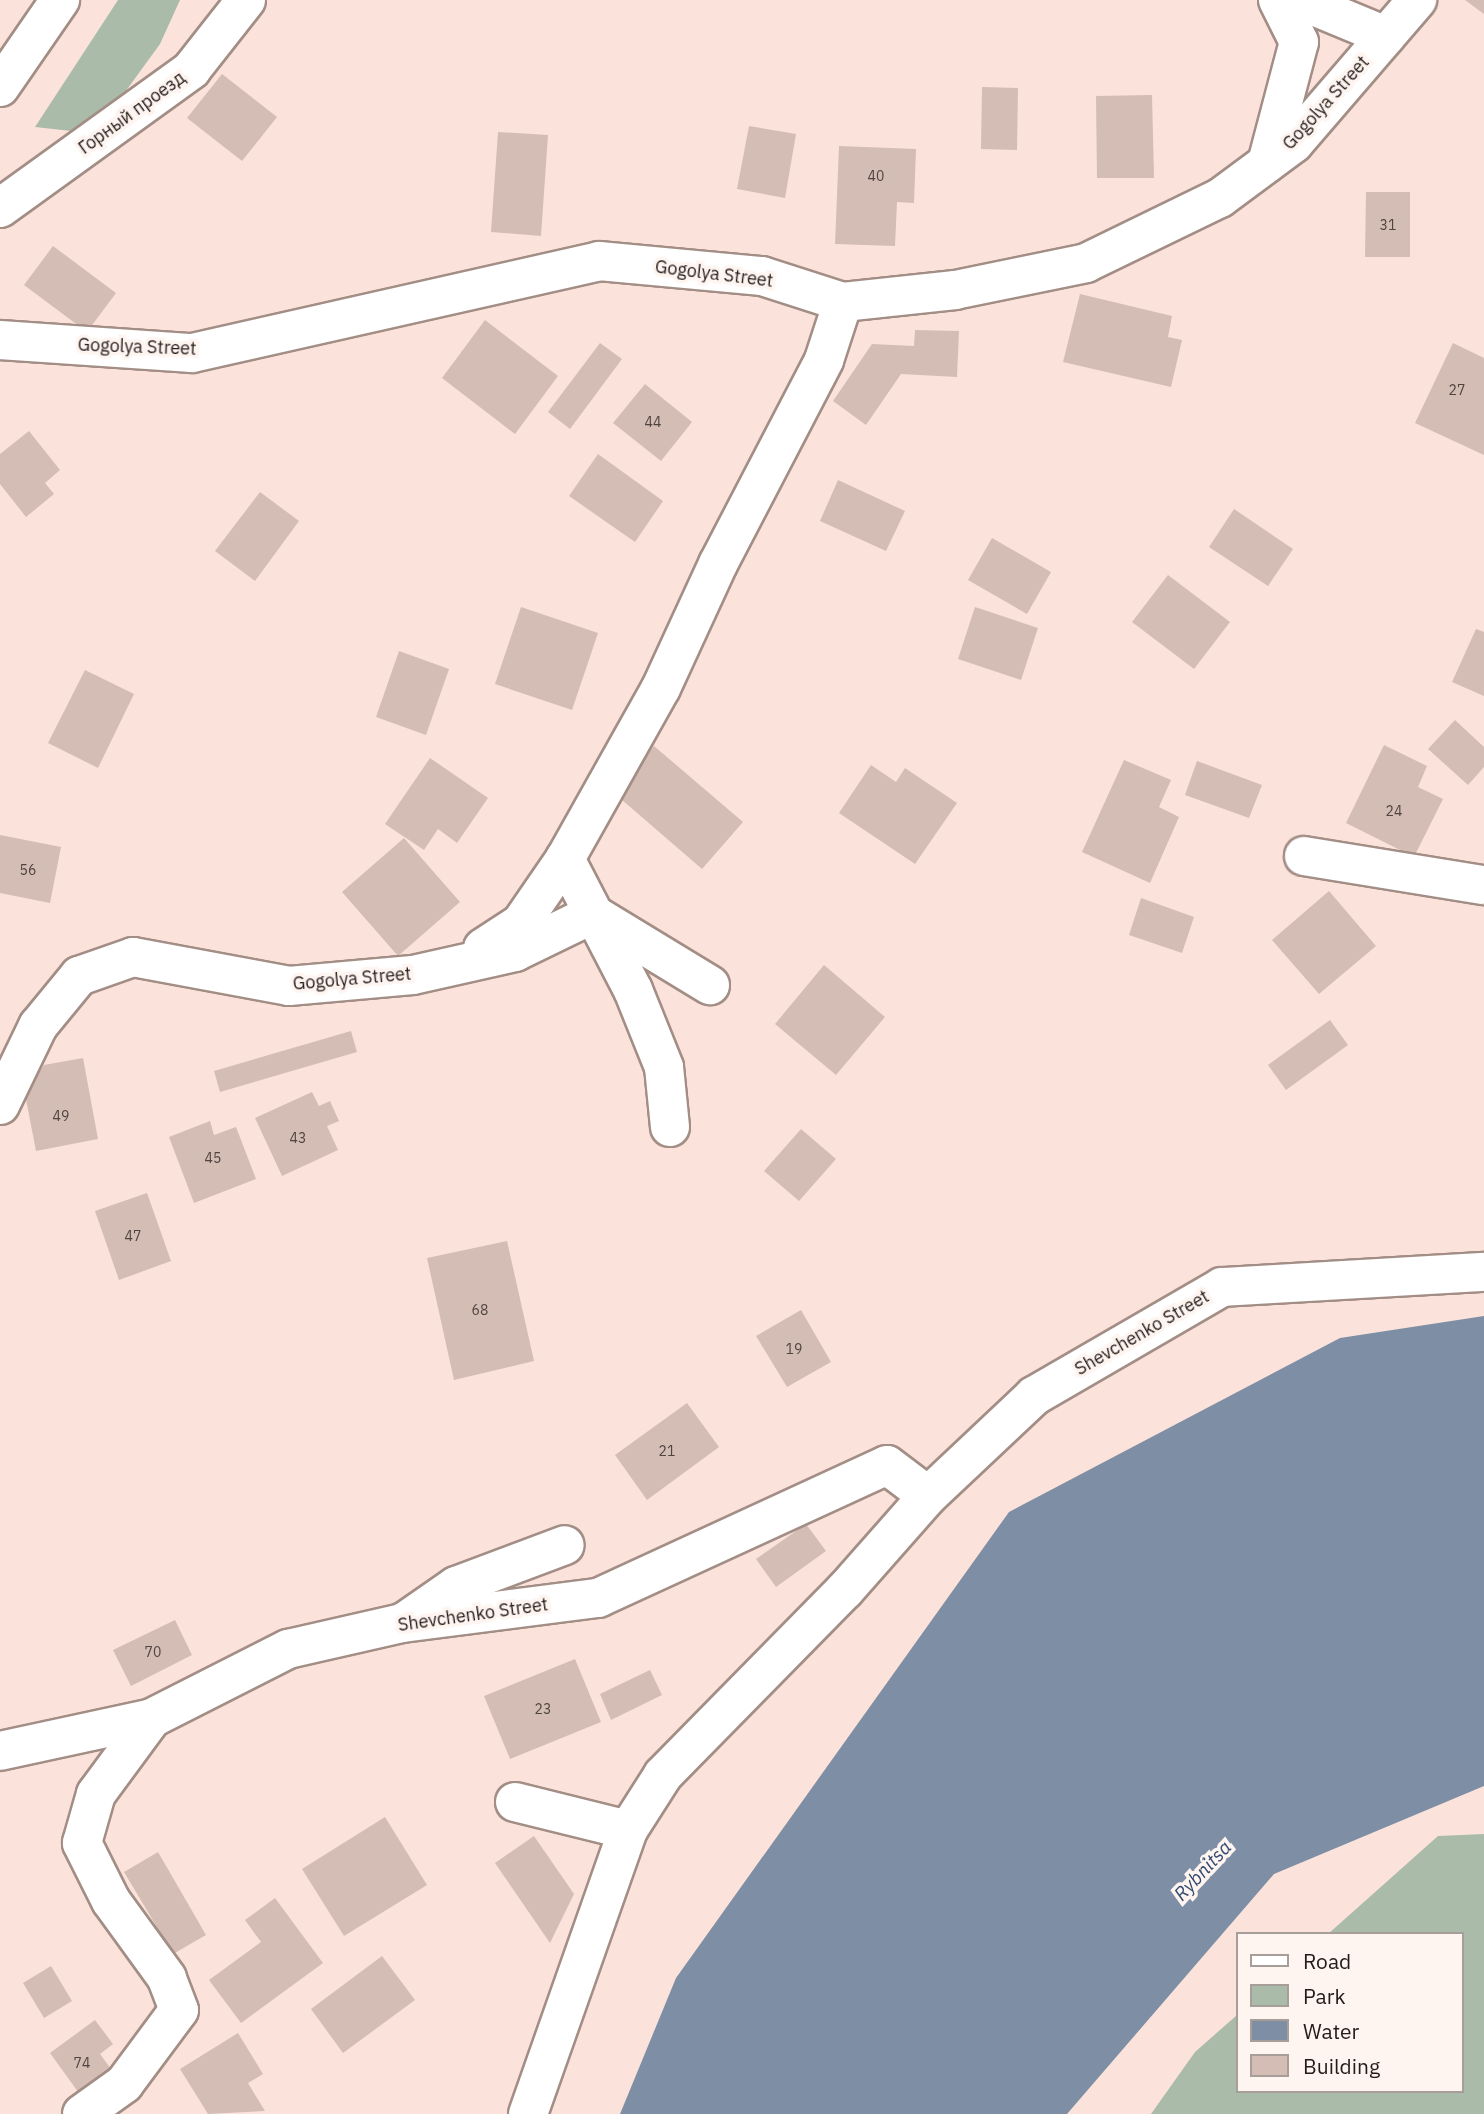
<!DOCTYPE html>
<html>
<head>
<meta charset="utf-8">
<style>
  body { margin:0 }
  #map { position:relative; width:1484px; height:2114px; overflow:hidden; background:#fbe3db; font-family:"IBM Plex Sans",sans-serif }
  div>[style] { position:absolute }
  .green>* { inset:0; background:#abbbaa }
  .water>* { inset:0; background:#7d8ea5 }
  .building>* { inset:0; background:#d4bdb5 }
  .roads { filter:drop-shadow(2px 0 #a38e86) drop-shadow(-2px 0 #a38e86) drop-shadow(0 2px #a38e86) drop-shadow(0 -2px #a38e86) }
  .minor>* { height:38px; margin:-19px; padding:0 19px; transform-origin:19px; border-radius:19px; background:#fff }
  span { translate:-50% -50%; white-space:nowrap; text-align:center; line-height:1.15; -webkit-text-stroke:7px #fef4f0; paint-order:stroke }
  .number-label { font-size:14px; color:#504440 }
  .number-label span { -webkit-text-stroke-width:0 }
  .street-label { font-size:18px; color:#241c19 }
  .water-label { font-size:19px; color:#314a6f; font-style:italic }
  .legend { position:absolute; left:1236px; top:1932px; width:228px; height:161px; box-sizing:border-box; background:#fef4f0; border:2px solid #a79e9a; margin:0; padding:9px 12px; list-style:none; font-size:21px; color:#241c19 }
  .legend li { display:flex; align-items:center; gap:14px; height:35px }
  .legend b { width:35px; border:2px solid #a79e9a }
</style>
</head>
<body>
<div id="map">
  <div class="green">
    <i style="clip-path:polygon(118px 0,180px 0,160px 44px,120px 99px,80px 132px,35px 127px)"></i>
    <i style="clip-path:polygon(1484px 1834px,1484px 2114px,1151px 2114px,1195px 2052px,1237px 2015px,1237px 2091px,1461px 2091px,1461px 1934px,1328px 1934px,1438px 1836px)"></i>
  </div>
  <div class="water">
    <i style="clip-path:polygon(1484px 1316px,1484px 1786px,1274px 1874px,1067px 2114px,620px 2114px,676px 1978px,1009px 1512px,1340px 1338px)"></i>
  </div>
  <div class="building">
    <i style="clip-path:polygon(1465px 0,1484px 0,1484px 14px)"></i>
    <i style="clip-path:polygon(222px 74px,277px 117px,242px 161px,187px 118px)"></i>
    <i style="clip-path:polygon(982px 87px,1018px 88px,1017px 150px,981px 149px)"></i>
    <i style="clip-path:polygon(1152px 95px,1154px 178px,1097px 178px,1096px 96px)"></i>
    <i style="clip-path:polygon(749px 126px,796px 134px,785px 198px,737px 189px)"></i>
    <i style="clip-path:polygon(498px 132px,548px 135px,541px 236px,491px 232px)"></i>
    <i style="clip-path:polygon(839px 146px,916px 149px,914px 203px,897px 202px,895px 246px,835px 244px)"></i>
    <i style="clip-path:polygon(1366px 192px,1410px 192px,1410px 257px,1365px 257px)"></i>
    <i style="clip-path:polygon(53px 246px,116px 293px,87px 332px,24px 285px)"></i>
    <i style="clip-path:polygon(1080px 294px,1172px 316px,1168px 337px,1182px 340px,1171px 387px,1063px 362px)"></i>
    <i style="clip-path:polygon(485px 320px,558px 376px,515px 434px,442px 378px)"></i>
    <i style="clip-path:polygon(915px 330px,959px 331px,957px 377px,901px 374px,866px 425px,833px 401px,872px 344px,914px 346px)"></i>
    <i style="clip-path:polygon(600px 343px,622px 359px,570px 429px,548px 412px)"></i>
    <i style="clip-path:polygon(1453px 343px,1484px 358px,1484px 455px,1415px 423px)"></i>
    <i style="clip-path:polygon(645px 384px,692px 422px,661px 461px,613px 423px)"></i>
    <i style="clip-path:polygon(29px 431px,60px 470px,45px 483px,54px 494px,26px 517px,0 484px,0 454px)"></i>
    <i style="clip-path:polygon(598px 454px,663px 501px,635px 542px,569px 496px)"></i>
    <i style="clip-path:polygon(838px 480px,905px 511px,886px 551px,820px 521px)"></i>
    <i style="clip-path:polygon(260px 492px,299px 521px,255px 581px,215px 551px)"></i>
    <i style="clip-path:polygon(1234px 509px,1293px 549px,1268px 586px,1209px 547px)"></i>
    <i style="clip-path:polygon(992px 538px,1051px 572px,1027px 614px,968px 580px)"></i>
    <i style="clip-path:polygon(1168px 575px,1230px 622px,1194px 669px,1132px 622px)"></i>
    <i style="clip-path:polygon(521px 607px,598px 633px,572px 710px,495px 684px)"></i>
    <i style="clip-path:polygon(975px 607px,1038px 628px,1021px 680px,958px 659px)"></i>
    <i style="clip-path:polygon(1476px 629px,1484px 632px,1484px 696px,1452px 682px)"></i>
    <i style="clip-path:polygon(399px 651px,449px 669px,426px 735px,376px 717px)"></i>
    <i style="clip-path:polygon(85px 670px,134px 694px,98px 768px,48px 743px)"></i>
    <i style="clip-path:polygon(1455px 720px,1484px 747px,1484px 767px,1468px 785px,1428px 749px)"></i>
    <i style="clip-path:polygon(1384px 745px,1427px 766px,1418px 787px,1443px 799px,1414px 857px,1346px 823px)"></i>
    <i style="clip-path:polygon(654px 746px,743px 822px,702px 869px,614px 793px)"></i>
    <i style="clip-path:polygon(430px 758px,488px 798px,457px 843px,438px 829px,424px 850px,385px 824px)"></i>
    <i style="clip-path:polygon(1124px 760px,1171px 780px,1159px 807px,1179px 817px,1150px 883px,1082px 852px)"></i>
    <i style="clip-path:polygon(1197px 761px,1262px 785px,1249px 818px,1185px 795px)"></i>
    <i style="clip-path:polygon(871px 765px,896px 782px,905px 768px,957px 803px,915px 864px,839px 813px)"></i>
    <i style="clip-path:polygon(0 835px,61px 847px,50px 903px,0 893px)"></i>
    <i style="clip-path:polygon(404px 838px,460px 902px,398px 956px,342px 892px)"></i>
    <i style="clip-path:polygon(1329px 891px,1376px 946px,1319px 994px,1272px 940px)"></i>
    <i style="clip-path:polygon(1141px 898px,1194px 917px,1182px 953px,1129px 935px)"></i>
    <i style="clip-path:polygon(824px 965px,885px 1017px,836px 1075px,775px 1024px)"></i>
    <i style="clip-path:polygon(1330px 1020px,1348px 1045px,1286px 1090px,1268px 1065px)"></i>
    <i style="clip-path:polygon(351px 1031px,357px 1052px,220px 1092px,214px 1071px)"></i>
    <i style="clip-path:polygon(83px 1058px,98px 1139px,36px 1151px,25px 1094px,44px 1065px)"></i>
    <i style="clip-path:polygon(312px 1092px,319px 1106px,330px 1101px,339px 1121px,327px 1126px,338px 1150px,282px 1176px,255px 1118px)"></i>
    <i style="clip-path:polygon(210px 1121px,214px 1135px,236px 1127px,256px 1179px,194px 1203px,169px 1137px)"></i>
    <i style="clip-path:polygon(801px 1129px,836px 1159px,799px 1201px,764px 1171px)"></i>
    <i style="clip-path:polygon(147px 1193px,171px 1261px,119px 1280px,95px 1211px)"></i>
    <i style="clip-path:polygon(507px 1241px,534px 1361px,454px 1380px,427px 1258px)"></i>
    <i style="clip-path:polygon(801px 1310px,831px 1362px,787px 1387px,756px 1336px)"></i>
    <i style="clip-path:polygon(687px 1403px,719px 1447px,647px 1500px,615px 1455px)"></i>
    <i style="clip-path:polygon(806px 1524px,826px 1551px,776px 1587px,756px 1559px)"></i>
    <i style="clip-path:polygon(175px 1620px,192px 1655px,131px 1686px,113px 1650px)"></i>
    <i style="clip-path:polygon(575px 1659px,601px 1722px,510px 1759px,484px 1696px)"></i>
    <i style="clip-path:polygon(650px 1670px,662px 1695px,611px 1720px,600px 1694px)"></i>
    <i style="clip-path:polygon(385px 1817px,427px 1885px,344px 1936px,302px 1869px)"></i>
    <i style="clip-path:polygon(534px 1836px,574px 1894px,550px 1943px,495px 1863px)"></i>
    <i style="clip-path:polygon(158px 1852px,206px 1935px,173px 1954px,124px 1872px)"></i>
    <i style="clip-path:polygon(275px 1898px,323px 1963px,241px 2023px,209px 1980px,261px 1942px,245px 1920px)"></i>
    <i style="clip-path:polygon(382px 1956px,415px 2000px,343px 2053px,311px 2009px)"></i>
    <i style="clip-path:polygon(51px 1966px,72px 2001px,44px 2018px,23px 1983px)"></i>
    <i style="clip-path:polygon(95px 2020px,113px 2044px,100px 2054px,114px 2073px,81px 2096px,50px 2053px)"></i>
    <i style="clip-path:polygon(238px 2033px,263px 2074px,248px 2083px,265px 2111px,208px 2114px,180px 2069px)"></i>
  </div>
  <div class="roads">
    <div class="minor">
      <i style="left:1299px;top:0;width:94px;rotate:22.5deg"></i>
      <i style="left:0;top:87px;width:106px;rotate:-55.4deg"></i>
      <i style="left:1267px;top:163px;width:125px;rotate:-75.2deg"></i>
      <i style="left:1299px;top:42px;width:47px;rotate:-116.6deg"></i>
      <i style="left:0;top:208px;width:236px;rotate:-35.8deg"></i>
      <i style="left:191px;top:70px;width:89px;rotate:-51.8deg"></i>
      <i style="left:0;top:340px;width:192px;rotate:3.9deg"></i>
      <i style="left:192px;top:353px;width:417px;rotate:-12.7deg"></i>
      <i style="left:599px;top:261px;width:164px;rotate:5.3deg"></i>
      <i style="left:762px;top:276px;width:85px;rotate:17.8deg"></i>
      <i style="left:843px;top:302px;width:113px;rotate:-6.1deg"></i>
      <i style="left:955px;top:290px;width:134px;rotate:-11.6deg"></i>
      <i style="left:1086px;top:263px;width:149px;rotate:-25.9deg"></i>
      <i style="left:1220px;top:198px;width:92px;rotate:-36.6deg"></i>
      <i style="left:1294px;top:143px;width:189px;rotate:-49.3deg"></i>
      <i style="left:1304px;top:856px;width:182px;rotate:9.2deg"></i>
      <i style="left:483px;top:948px;width:45px;rotate:-33.3deg"></i>
      <i style="left:521px;top:923px;width:78px;rotate:-55.5deg"></i>
      <i style="left:0;top:1105px;width:88px;rotate:-64.3deg"></i>
      <i style="left:38px;top:1026px;width:65px;rotate:-50.6deg"></i>
      <i style="left:79px;top:976px;width:57px;rotate:-19.4deg"></i>
      <i style="left:133px;top:957px;width:159px;rotate:10.5deg"></i>
      <i style="left:289px;top:986px;width:124px;rotate:-5.1deg"></i>
      <i style="left:413px;top:975px;width:105px;rotate:-12.7deg"></i>
      <i style="left:515px;top:952px;width:87px;rotate:-26deg"></i>
      <i style="left:593px;top:914px;width:137px;rotate:31.3deg"></i>
      <i style="left:670px;top:1127px;width:60px;rotate:-95.7deg"></i>
      <i style="left:664px;top:1067px;width:83px;rotate:-111.9deg"></i>
      <i style="left:633px;top:990px;width:148px;rotate:-117.4deg"></i>
      <i style="left:565px;top:859px;width:196px;rotate:-60.7deg"></i>
      <i style="left:661px;top:688px;width:136px;rotate:-65.3deg"></i>
      <i style="left:718px;top:564px;width:230px;rotate:-62.5deg"></i>
      <i style="left:824px;top:360px;width:61px;rotate:-71.9deg"></i>
      <i style="left:407px;top:1620px;width:60px;rotate:-34.8deg"></i>
      <i style="left:456px;top:1586px;width:116px;rotate:-20.6deg"></i>
      <i style="left:0;top:1751px;width:156px;rotate:-12.2deg"></i>
      <i style="left:152px;top:1718px;width:153px;rotate:-26.9deg"></i>
      <i style="left:288px;top:1649px;width:117px;rotate:-12.8deg"></i>
      <i style="left:402px;top:1623px;width:198px;rotate:-7.3deg"></i>
      <i style="left:598px;top:1598px;width:318px;rotate:-24.7deg"></i>
      <i style="left:887px;top:1465px;width:51px;rotate:37.1deg"></i>
      <i style="left:515px;top:1802px;width:116px;rotate:13.9deg"></i>
      <i style="left:82px;top:2114px;width:52px;rotate:-35.5deg"></i>
      <i style="left:124px;top:2084px;width:92px;rotate:-53.4deg"></i>
      <i style="left:179px;top:2010px;width:34px;rotate:-111deg"></i>
      <i style="left:167px;top:1978px;width:95px;rotate:-126deg"></i>
      <i style="left:111px;top:1901px;width:65px;rotate:-116.6deg"></i>
      <i style="left:82px;top:1843px;width:51px;rotate:-74.1deg"></i>
      <i style="left:96px;top:1794px;width:94px;rotate:-53.6deg"></i>
      <i style="left:528px;top:2114px;width:301px;rotate:-70.6deg"></i>
      <i style="left:628px;top:1830px;width:65px;rotate:-57.5deg"></i>
      <i style="left:663px;top:1775px;width:260px;rotate:-45.5deg"></i>
      <i style="left:845px;top:1590px;width:125px;rotate:-48.6deg"></i>
      <i style="left:928px;top:1496px;width:146px;rotate:-43.3deg"></i>
      <i style="left:1034px;top:1396px;width:217px;rotate:-30.1deg"></i>
      <i style="left:1222px;top:1287px;width:262px;rotate:-3.3deg"></i>
    </div>
  </div>
  <div class="number-label">
    <span style="left:876px;top:176px">40</span>
    <span style="left:1388px;top:225px">31</span>
    <span style="left:1457px;top:390px">27</span>
    <span style="left:653px;top:422px">44</span>
    <span style="left:1394px;top:811px">24</span>
    <span style="left:28px;top:870px">56</span>
    <span style="left:61px;top:1116px">49</span>
    <span style="left:298px;top:1138px">43</span>
    <span style="left:213px;top:1158px">45</span>
    <span style="left:133px;top:1236px">47</span>
    <span style="left:480px;top:1310px">68</span>
    <span style="left:794px;top:1349px">19</span>
    <span style="left:667px;top:1451px">21</span>
    <span style="left:153px;top:1652px">70</span>
    <span style="left:543px;top:1709px">23</span>
    <span style="left:82px;top:2063px">74</span>
  </div>
  <div class="street-label">
    <span style="left:1326px;top:103px;rotate:-48deg">Gogolya Street</span>
    <span style="left:132px;top:113px;rotate:-36deg">Горный проезд</span>
    <span style="left:714px;top:274px;rotate:7deg">Gogolya Street</span>
    <span style="left:137px;top:347px;rotate:2deg">Gogolya Street</span>
    <span style="left:352px;top:979px;rotate:-5deg">Gogolya Street</span>
    <span style="left:1142px;top:1333px;rotate:-30deg">Shevchenko Street</span>
    <span style="left:473px;top:1615px;rotate:-8deg">Shevchenko Street</span>
  </div>
  <div class="water-label">
    <span style="left:1203px;top:1871px;rotate:-47deg">Rybnitsa</span>
  </div>
  <ul class="legend">
  <li><b style="height:9px;background:#fff"></b>Road</li>
  <li><b style="height:19px;background:#abbbaa"></b>Park</li>
  <li><b style="height:19px;background:#7d8ea5"></b>Water</li>
  <li><b style="height:19px;background:#d4bdb5"></b>Building</li>
  </ul>
</div>
</body>
</html>
